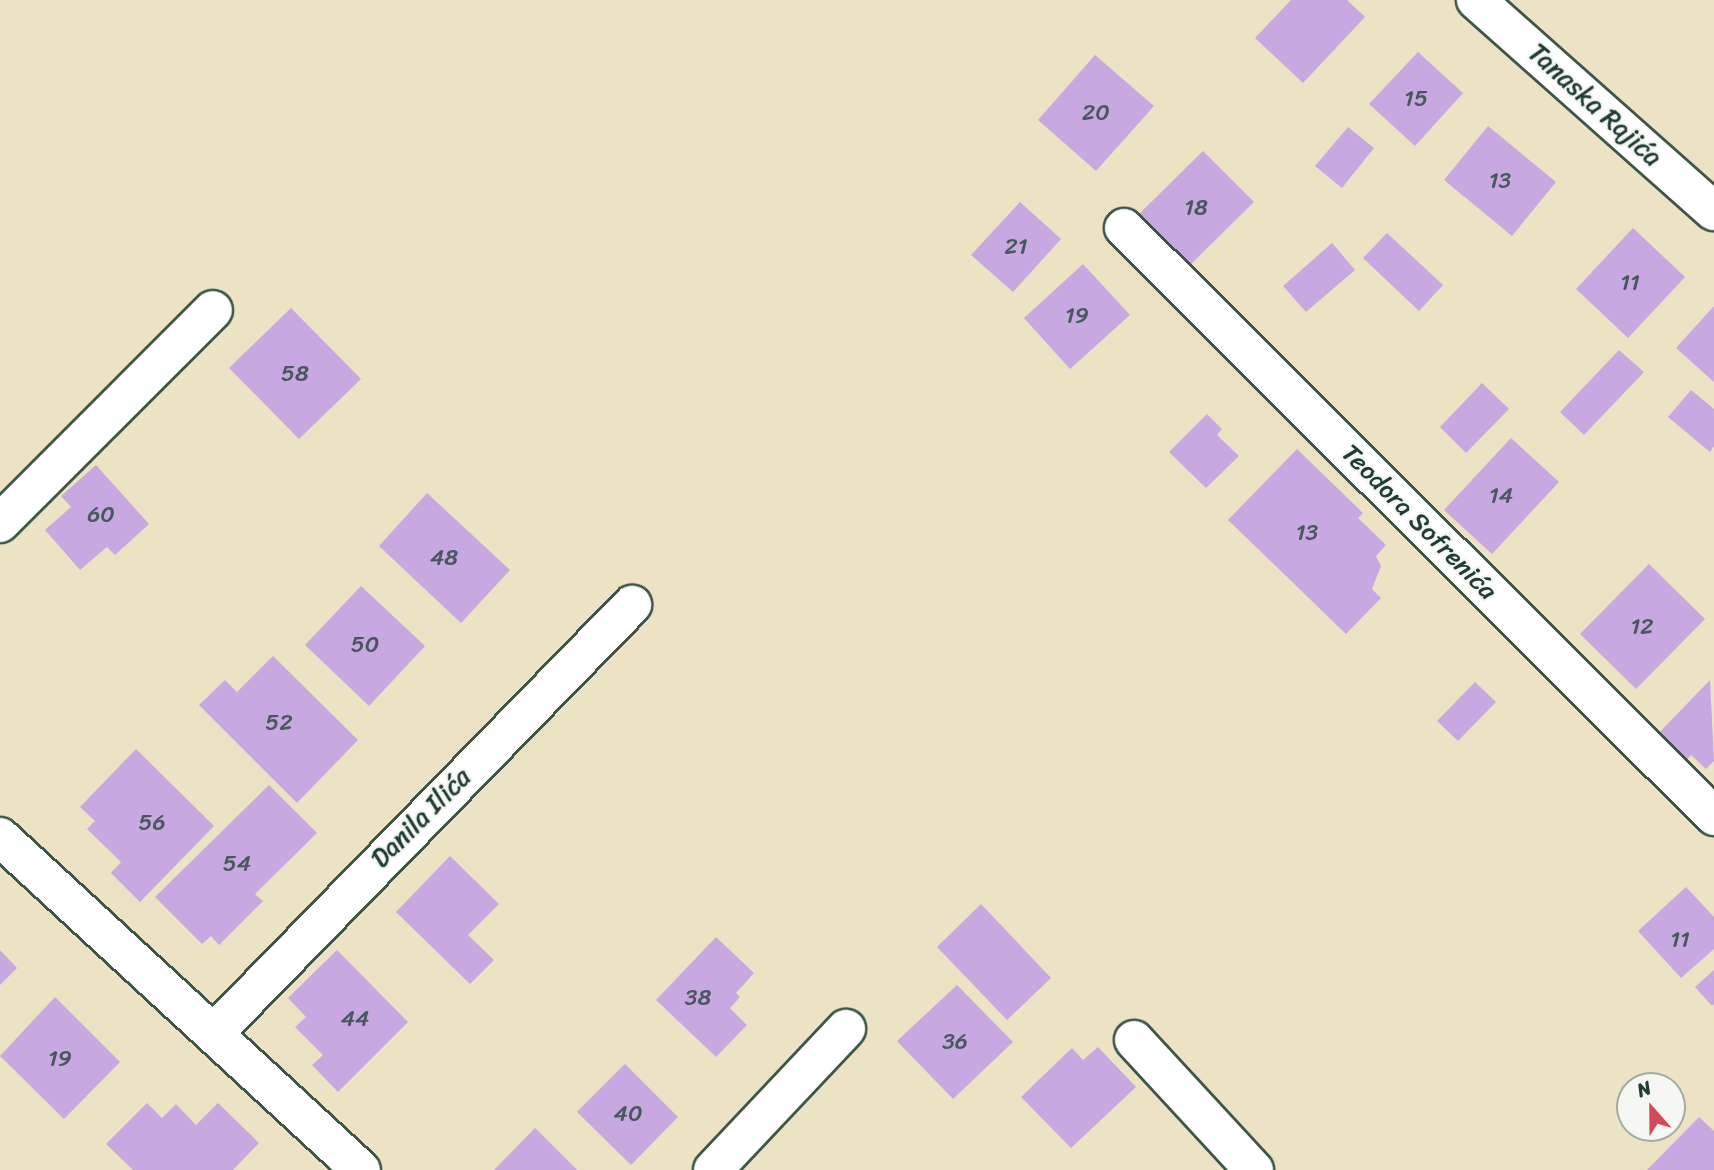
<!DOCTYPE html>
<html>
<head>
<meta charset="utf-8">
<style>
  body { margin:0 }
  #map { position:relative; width:1714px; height:1170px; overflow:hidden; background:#ebe3c4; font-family:Sriracha,sans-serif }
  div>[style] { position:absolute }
  .building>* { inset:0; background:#c8a8e0 }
  .roads { filter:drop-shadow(2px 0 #3e564a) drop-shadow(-2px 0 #3e564a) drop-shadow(0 2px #3e564a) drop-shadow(0 -2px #3e564a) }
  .street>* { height:38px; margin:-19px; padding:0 19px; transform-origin:19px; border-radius:19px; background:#fff }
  span { translate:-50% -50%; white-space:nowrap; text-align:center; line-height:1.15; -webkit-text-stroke:5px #f6f6f2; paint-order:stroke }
  .number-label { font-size:23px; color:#49585f }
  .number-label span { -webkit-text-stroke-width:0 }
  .street-label { font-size:26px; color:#1f3d34 }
  .north { position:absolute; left:1616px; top:1072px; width:70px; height:70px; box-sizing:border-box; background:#f6f6f2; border:2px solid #a0aca6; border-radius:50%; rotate:339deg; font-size:19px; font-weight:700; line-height:28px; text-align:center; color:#1f3d34 }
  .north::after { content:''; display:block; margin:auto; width:24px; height:32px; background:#d1495b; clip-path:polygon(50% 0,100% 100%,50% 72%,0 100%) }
</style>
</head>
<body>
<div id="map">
  <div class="building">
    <i style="clip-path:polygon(1291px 0,1347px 0,1365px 17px,1303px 83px,1255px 38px)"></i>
    <i style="clip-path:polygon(1418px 52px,1463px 93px,1415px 146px,1369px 104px)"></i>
    <i style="clip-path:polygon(1095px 55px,1154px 106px,1096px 171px,1038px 120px)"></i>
    <i style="clip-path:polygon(1488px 126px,1556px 182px,1512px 236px,1444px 180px)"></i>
    <i style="clip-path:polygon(1348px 127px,1374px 148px,1342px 188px,1315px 166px)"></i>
    <i style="clip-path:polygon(1203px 151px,1254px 202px,1190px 265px,1139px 214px)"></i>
    <i style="clip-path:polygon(1020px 202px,1061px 239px,1013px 292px,971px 255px)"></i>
    <i style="clip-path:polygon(1633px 228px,1685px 277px,1628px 338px,1576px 289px)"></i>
    <i style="clip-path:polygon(1387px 233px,1443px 285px,1419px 311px,1363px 258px)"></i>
    <i style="clip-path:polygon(1332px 243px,1355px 270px,1306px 312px,1283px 286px)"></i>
    <i style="clip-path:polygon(1083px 264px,1130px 315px,1070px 369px,1024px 318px)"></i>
    <i style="clip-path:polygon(1714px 306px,1714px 382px,1676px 348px)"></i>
    <i style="clip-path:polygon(291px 308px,361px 379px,299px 439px,229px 368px)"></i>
    <i style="clip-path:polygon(1619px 350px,1644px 372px,1584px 435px,1560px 412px)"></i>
    <i style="clip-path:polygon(1482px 383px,1509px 409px,1466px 453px,1440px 427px)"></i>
    <i style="clip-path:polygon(1691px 390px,1714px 409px,1714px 446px,1710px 452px,1668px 417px)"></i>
    <i style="clip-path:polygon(1207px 414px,1222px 429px,1217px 435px,1239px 456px,1206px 488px,1169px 452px)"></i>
    <i style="clip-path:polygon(1511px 438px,1559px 482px,1492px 554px,1444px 510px)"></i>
    <i style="clip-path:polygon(1297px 449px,1363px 513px,1358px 518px,1386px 545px,1376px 556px,1381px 566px,1372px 589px,1381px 598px,1346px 634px,1228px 520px)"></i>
    <i style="clip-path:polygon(96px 465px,149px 524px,115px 555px,107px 547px,80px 570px,45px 530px,71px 507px,61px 496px)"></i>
    <i style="clip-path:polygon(427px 493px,510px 570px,461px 623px,379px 546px)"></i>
    <i style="clip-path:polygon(1649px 564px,1705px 619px,1636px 689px,1580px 634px)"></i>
    <i style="clip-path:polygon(361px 586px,425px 646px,369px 706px,305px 645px)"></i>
    <i style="clip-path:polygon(273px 656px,358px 740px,297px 803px,199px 705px,225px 680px,237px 692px)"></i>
    <i style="clip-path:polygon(1710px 680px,1714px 761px,1706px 769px,1691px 755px,1684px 763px,1656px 736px)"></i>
    <i style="clip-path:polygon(1475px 682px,1496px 702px,1458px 741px,1437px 721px)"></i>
    <i style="clip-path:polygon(136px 749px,214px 826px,140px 902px,111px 873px,121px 862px,87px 829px,95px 821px,80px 807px)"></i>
    <i style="clip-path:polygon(269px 785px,317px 833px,255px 894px,263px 901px,219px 945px,211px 936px,202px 944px,155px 897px)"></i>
    <i style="clip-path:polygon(450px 856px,499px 904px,468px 935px,494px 960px,470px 984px,396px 912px)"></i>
    <i style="clip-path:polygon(1686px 887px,1714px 917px,1714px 949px,1681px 978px,1638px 931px)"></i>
    <i style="clip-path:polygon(981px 904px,1051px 978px,1007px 1020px,937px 947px)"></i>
    <i style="clip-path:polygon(716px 937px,754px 973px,736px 993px,740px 997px,730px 1008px,747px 1025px,716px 1057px,656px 1000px)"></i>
    <i style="clip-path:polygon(0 950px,17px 968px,0 985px)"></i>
    <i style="clip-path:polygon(337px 950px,408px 1022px,338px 1092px,312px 1065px,323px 1055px,295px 1027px,306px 1017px,288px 998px)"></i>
    <i style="clip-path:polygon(1714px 970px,1714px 1004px,1712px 1006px,1695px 987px)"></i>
    <i style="clip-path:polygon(957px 985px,1013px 1042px,953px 1099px,897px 1041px)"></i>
    <i style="clip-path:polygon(55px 997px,120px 1062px,64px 1119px,0 1056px)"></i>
    <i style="clip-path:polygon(1098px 1047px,1136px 1087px,1071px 1148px,1021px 1097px,1072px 1048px,1083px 1060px)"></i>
    <i style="clip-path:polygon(625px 1064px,678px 1117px,631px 1165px,577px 1112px)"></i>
    <i style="clip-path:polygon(147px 1103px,162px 1118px,176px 1104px,196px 1125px,218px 1103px,259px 1143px,233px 1170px,133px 1170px,106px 1144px)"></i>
    <i style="clip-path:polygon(1699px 1117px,1714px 1131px,1714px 1170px,1647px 1170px)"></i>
    <i style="clip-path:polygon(535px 1128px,577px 1170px,494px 1170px)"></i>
  </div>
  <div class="roads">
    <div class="street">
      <i style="left:1476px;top:0;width:318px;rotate:41.6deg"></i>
      <i style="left:1124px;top:228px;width:833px;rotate:44.9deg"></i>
      <i style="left:0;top:523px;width:301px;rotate:-45deg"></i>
      <i style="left:0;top:837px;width:491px;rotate:42.7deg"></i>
      <i style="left:213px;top:1034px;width:600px;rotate:-45.68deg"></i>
      <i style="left:1134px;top:1040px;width:177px;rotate:47.3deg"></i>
      <i style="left:713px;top:1170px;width:194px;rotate:-46.7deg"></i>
    </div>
  </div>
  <div class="number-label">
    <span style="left:1416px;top:99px">15</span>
    <span style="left:1096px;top:113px">20</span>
    <span style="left:1500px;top:181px">13</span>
    <span style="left:1196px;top:208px">18</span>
    <span style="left:1016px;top:247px">21</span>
    <span style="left:1630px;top:283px">11</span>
    <span style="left:1077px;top:316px">19</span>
    <span style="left:295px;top:374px">58</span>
    <span style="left:1501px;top:496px">14</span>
    <span style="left:101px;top:515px">60</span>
    <span style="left:1307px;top:533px">13</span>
    <span style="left:444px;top:558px">48</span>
    <span style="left:1642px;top:627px">12</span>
    <span style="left:365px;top:645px">50</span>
    <span style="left:279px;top:723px">52</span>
    <span style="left:152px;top:823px">56</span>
    <span style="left:237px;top:864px">54</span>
    <span style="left:1680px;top:940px">11</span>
    <span style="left:698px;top:998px">38</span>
    <span style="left:355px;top:1019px">44</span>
    <span style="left:955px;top:1042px">36</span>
    <span style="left:60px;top:1059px">19</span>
    <span style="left:628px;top:1114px">40</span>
  </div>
  <div class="street-label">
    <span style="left:1595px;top:105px;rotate:42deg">Tanaska Rajića</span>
    <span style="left:1419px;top:522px;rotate:45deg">Teodora Sofrenića</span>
    <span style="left:421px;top:818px;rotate:-45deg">Danila Ilića</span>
  </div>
  <div class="north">N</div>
</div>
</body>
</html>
